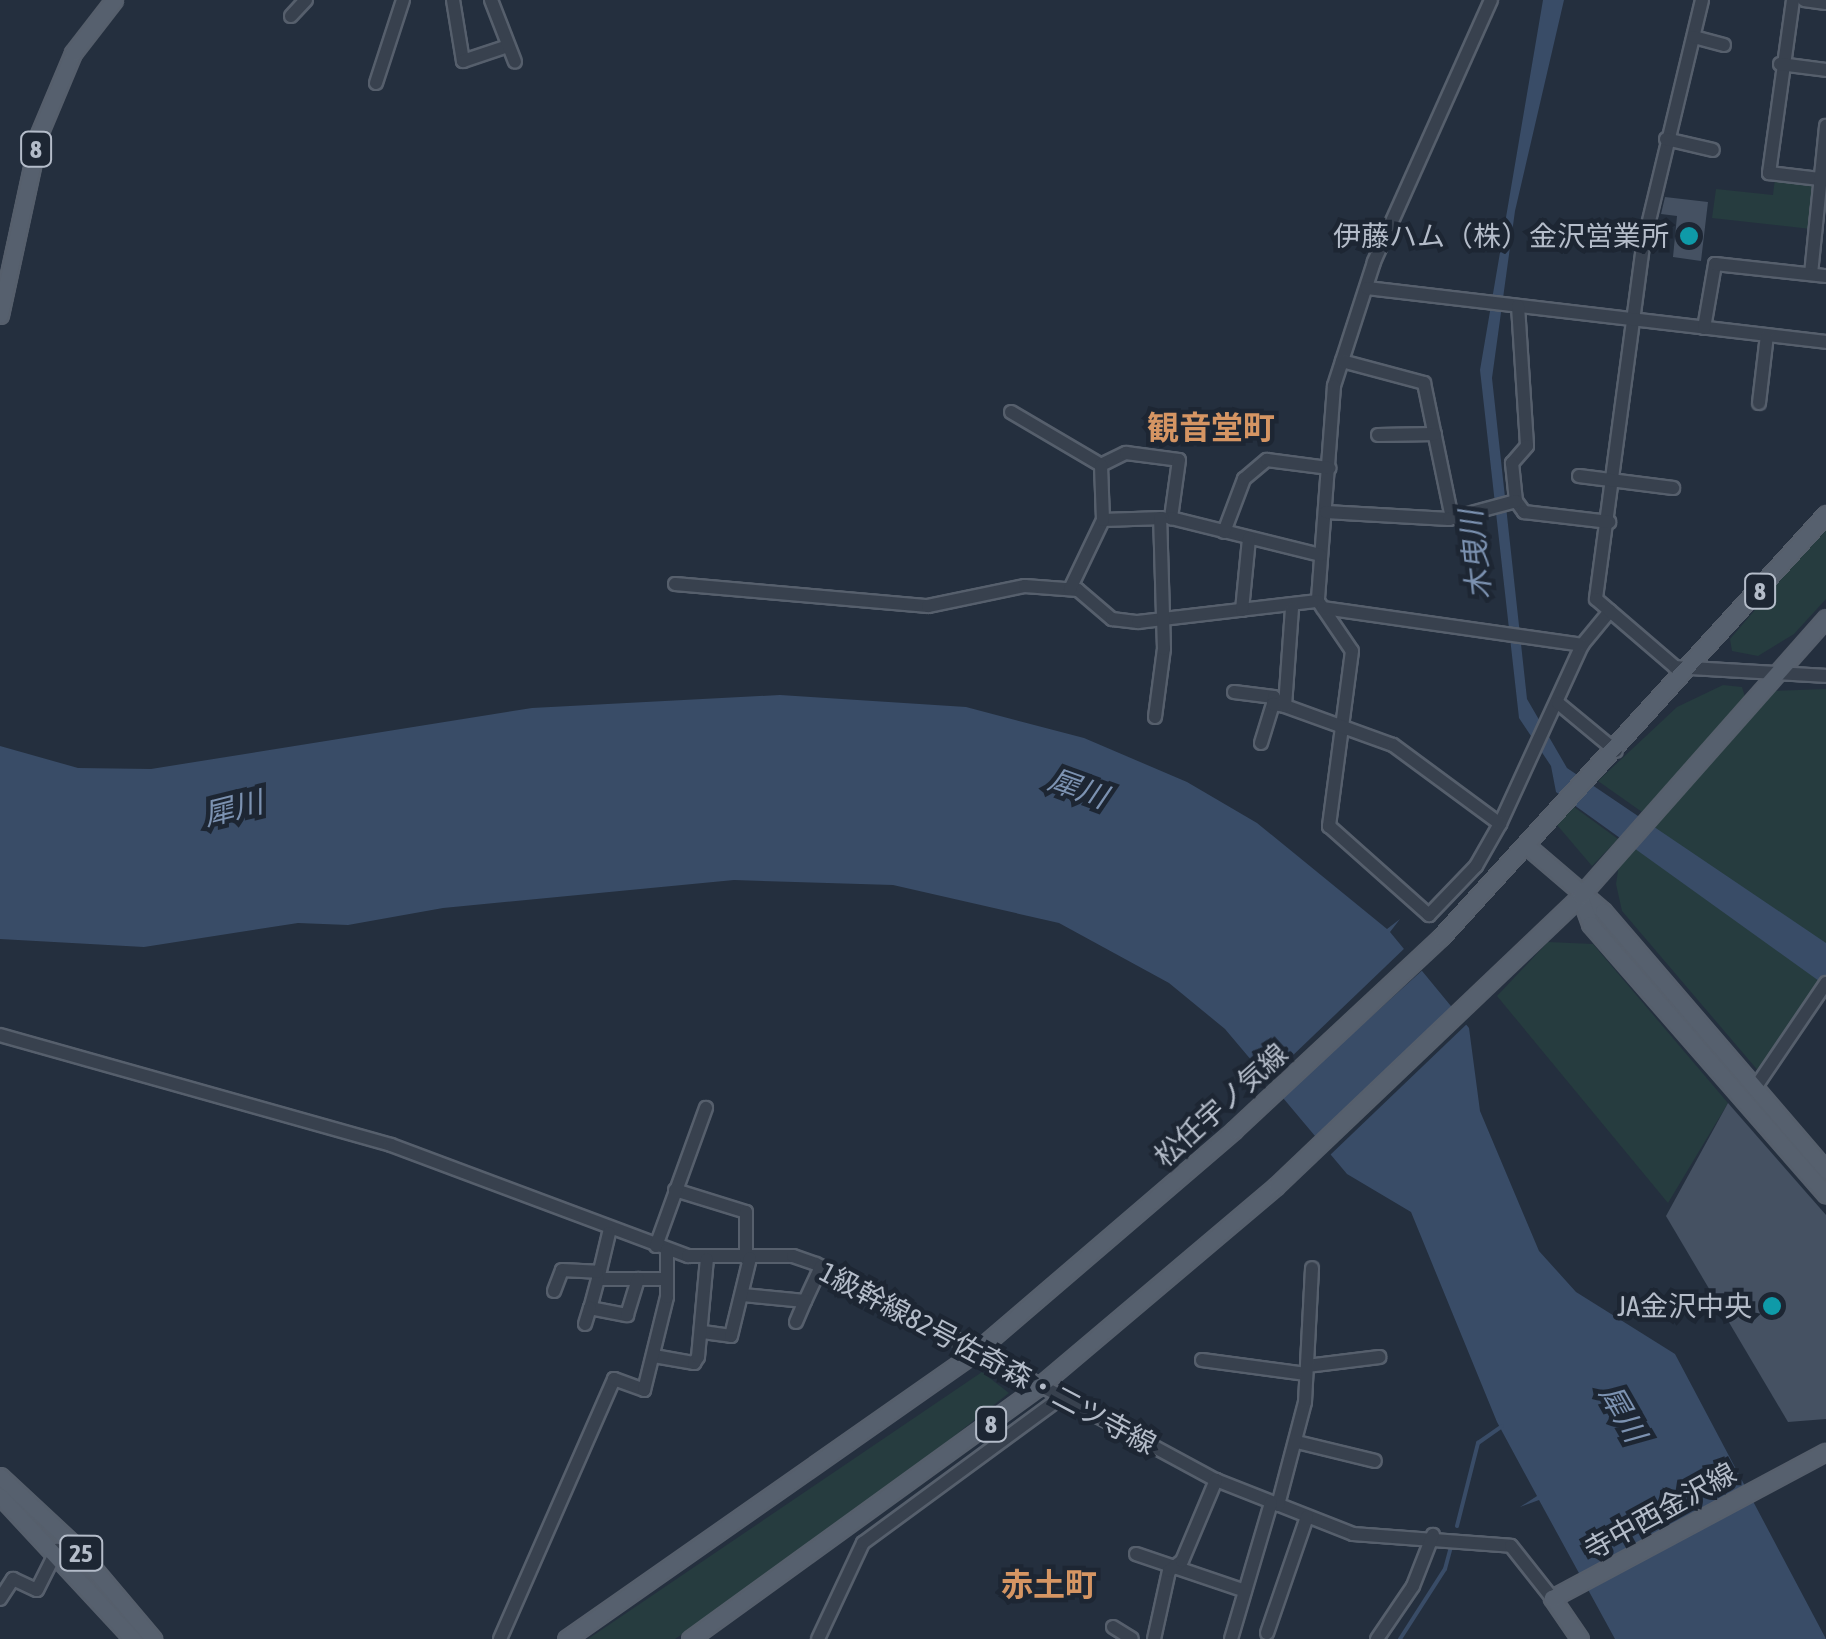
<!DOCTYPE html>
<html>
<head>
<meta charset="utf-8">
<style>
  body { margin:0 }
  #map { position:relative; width:1826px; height:1639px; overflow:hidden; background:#242f3e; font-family:"Asap Condensed","Noto Sans JP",sans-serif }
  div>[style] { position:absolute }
  .green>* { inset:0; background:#263c3f }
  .water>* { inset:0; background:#394c67 }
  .pier>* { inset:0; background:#242f3e }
  .stream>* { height:4px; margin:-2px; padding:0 2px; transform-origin:2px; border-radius:2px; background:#394c67 }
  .building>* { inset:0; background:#455162 }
  .roads { filter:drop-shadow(2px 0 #565f6c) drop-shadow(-2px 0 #565f6c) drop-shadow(0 2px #565f6c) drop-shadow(0 -2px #565f6c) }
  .minor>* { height:12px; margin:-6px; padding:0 6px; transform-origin:6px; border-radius:6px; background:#38414e }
  .major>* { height:15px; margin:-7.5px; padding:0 7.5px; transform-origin:7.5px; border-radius:7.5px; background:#56606e }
  .dots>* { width:28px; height:28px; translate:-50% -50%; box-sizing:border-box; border:5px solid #1d2633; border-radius:50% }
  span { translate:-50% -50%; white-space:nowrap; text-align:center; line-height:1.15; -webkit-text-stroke:9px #1d2633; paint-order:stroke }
  .shield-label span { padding:2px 8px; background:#1d2633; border:2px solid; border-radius:8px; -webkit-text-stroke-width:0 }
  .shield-label { font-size:25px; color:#b4bcc9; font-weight:700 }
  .poi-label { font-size:28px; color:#b4bcc9 }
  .right { translate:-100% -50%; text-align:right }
  .street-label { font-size:28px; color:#b4bcc9 }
  .water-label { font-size:30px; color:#7c92b1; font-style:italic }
  .quarter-label { font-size:32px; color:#d59563; font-weight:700 }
</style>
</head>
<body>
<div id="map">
  <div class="green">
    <i style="clip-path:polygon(1775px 178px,1816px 186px,1811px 229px,1712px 218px,1716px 189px,1773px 195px)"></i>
    <i style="clip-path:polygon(1826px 527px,1826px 599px,1794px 634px,1758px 656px,1732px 651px,1730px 639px)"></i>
    <i style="clip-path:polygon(1723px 685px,1742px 687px,1745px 697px,1642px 812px,1598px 781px,1677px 707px)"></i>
    <i style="clip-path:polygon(1826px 689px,1826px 975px,1760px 1073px,1622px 911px,1616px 884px,1620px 858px,1774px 691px)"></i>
    <i style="clip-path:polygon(1574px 807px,1618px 839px,1592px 866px,1557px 825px)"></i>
    <i style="clip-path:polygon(1548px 942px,1593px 944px,1728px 1103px,1668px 1203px,1497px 996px)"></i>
    <i style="clip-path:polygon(982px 1372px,1009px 1393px,833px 1531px,675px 1639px,588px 1639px)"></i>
  </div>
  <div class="water">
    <i style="clip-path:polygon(1543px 0,1564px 0,1515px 211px,1492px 378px,1527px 699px,1567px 768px,1826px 943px,1826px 986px,1556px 792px,1551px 766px,1519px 718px,1480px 370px)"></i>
    <i style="clip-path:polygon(780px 695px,966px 707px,1084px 738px,1187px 782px,1257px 823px,1387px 929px,1400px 919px,1390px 932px,1469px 1028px,1480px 1111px,1539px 1251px,1576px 1292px,1675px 1354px,1826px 1639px,1615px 1639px,1539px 1500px,1520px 1507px,1537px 1496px,1497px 1422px,1411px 1212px,1347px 1174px,1225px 1029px,1169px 983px,1059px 923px,893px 885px,734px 880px,443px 908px,348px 925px,298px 923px,144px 947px,0 939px,0 746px,78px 768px,151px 769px,532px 708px)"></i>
  </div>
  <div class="pier">
    <i style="clip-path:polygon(1408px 945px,1427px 966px,1279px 1100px,1265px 1082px)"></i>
    <i style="clip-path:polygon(1457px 1004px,1470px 1021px,1328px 1157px,1313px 1141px)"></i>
  </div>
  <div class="stream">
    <i style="left:1457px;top:1526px;width:86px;rotate:-75.8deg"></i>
    <i style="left:1478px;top:1443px;width:29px;rotate:-35deg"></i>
    <i style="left:1400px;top:1639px;width:83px;rotate:-57.3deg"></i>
    <i style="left:1445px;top:1569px;width:27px;rotate:-75deg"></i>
  </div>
  <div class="building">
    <i style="clip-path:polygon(1665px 197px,1708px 202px,1701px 261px,1673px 257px,1677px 216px,1661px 214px)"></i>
    <i style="clip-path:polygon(1728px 1103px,1826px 1215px,1826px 1419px,1788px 1422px,1666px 1216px)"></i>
  </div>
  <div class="roads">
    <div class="minor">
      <i style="left:453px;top:0;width:62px;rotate:80.7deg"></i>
      <i style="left:463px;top:61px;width:47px;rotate:-18.4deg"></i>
      <i style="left:491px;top:0;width:66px;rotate:68.8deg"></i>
      <i style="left:1491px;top:0;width:287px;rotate:114.1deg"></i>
      <i style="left:1374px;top:262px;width:130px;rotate:107.9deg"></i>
      <i style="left:1334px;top:386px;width:216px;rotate:94.3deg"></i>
      <i style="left:1318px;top:601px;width:60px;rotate:55.8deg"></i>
      <i style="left:1352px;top:651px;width:177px;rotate:97.5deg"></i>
      <i style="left:1329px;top:826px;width:134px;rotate:41.7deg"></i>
      <i style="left:1429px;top:915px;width:68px;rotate:-46.2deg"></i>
      <i style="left:1476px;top:866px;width:48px;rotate:-60.3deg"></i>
      <i style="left:1500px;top:824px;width:197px;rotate:-65.4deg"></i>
      <i style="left:1582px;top:645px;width:44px;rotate:-50.5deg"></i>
      <i style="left:1702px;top:0;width:253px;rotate:103.5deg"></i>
      <i style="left:1643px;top:246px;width:356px;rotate:97.6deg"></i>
      <i style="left:1596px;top:599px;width:104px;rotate:40.7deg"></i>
      <i style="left:1675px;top:667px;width:151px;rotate:3.4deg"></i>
      <i style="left:1793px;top:0;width:175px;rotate:97.9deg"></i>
      <i style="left:1769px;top:173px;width:51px;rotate:6.7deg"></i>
      <i style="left:1804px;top:0;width:22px;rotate:8deg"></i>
      <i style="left:291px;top:16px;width:22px;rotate:-47deg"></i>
      <i style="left:1694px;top:37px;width:31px;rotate:15deg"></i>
      <i style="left:1780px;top:64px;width:46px;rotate:7.4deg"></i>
      <i style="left:376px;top:83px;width:87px;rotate:-72deg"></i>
      <i style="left:1666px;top:139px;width:48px;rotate:13.2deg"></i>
      <i style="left:1811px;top:274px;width:149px;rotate:-84.2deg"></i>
      <i style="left:1367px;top:288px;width:462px;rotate:6.7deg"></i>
      <i style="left:1518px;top:306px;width:140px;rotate:86.3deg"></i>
      <i style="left:1527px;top:446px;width:23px;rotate:131deg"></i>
      <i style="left:1512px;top:463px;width:38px;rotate:84deg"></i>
      <i style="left:1516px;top:501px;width:14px;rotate:54deg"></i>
      <i style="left:1524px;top:512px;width:86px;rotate:6.7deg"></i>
      <i style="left:1704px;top:328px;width:65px;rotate:-80.2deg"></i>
      <i style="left:1715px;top:264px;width:112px;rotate:6.2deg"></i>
      <i style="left:1342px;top:361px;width:85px;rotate:15deg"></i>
      <i style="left:1424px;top:383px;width:138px;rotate:78.3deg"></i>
      <i style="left:1759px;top:403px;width:68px;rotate:-83.3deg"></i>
      <i style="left:1011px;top:412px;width:104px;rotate:30.5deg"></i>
      <i style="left:1378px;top:435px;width:57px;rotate:-1deg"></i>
      <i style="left:1101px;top:465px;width:28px;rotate:-26deg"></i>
      <i style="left:1126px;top:453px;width:53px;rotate:7.5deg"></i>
      <i style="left:1179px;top:460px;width:59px;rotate:97.9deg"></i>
      <i style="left:1171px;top:518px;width:154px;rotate:13.9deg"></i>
      <i style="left:1579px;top:476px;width:95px;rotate:7.3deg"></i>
      <i style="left:1326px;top:512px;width:123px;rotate:3.3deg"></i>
      <i style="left:1449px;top:519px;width:69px;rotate:-15deg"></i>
      <i style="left:1103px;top:520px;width:60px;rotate:-1.9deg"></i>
      <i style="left:1224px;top:532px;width:57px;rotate:-69.3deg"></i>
      <i style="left:1244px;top:479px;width:30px;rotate:-40deg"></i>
      <i style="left:1267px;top:460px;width:63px;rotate:7.4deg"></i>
      <i style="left:675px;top:584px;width:254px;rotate:5deg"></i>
      <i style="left:928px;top:606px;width:99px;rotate:-11.7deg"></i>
      <i style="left:1025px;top:586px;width:53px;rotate:4.3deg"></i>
      <i style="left:1078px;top:590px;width:45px;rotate:40.5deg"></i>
      <i style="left:1112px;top:619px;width:26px;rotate:7deg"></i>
      <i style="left:1138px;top:622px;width:181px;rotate:-6.7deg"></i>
      <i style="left:1070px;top:589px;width:76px;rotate:-64.4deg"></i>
      <i style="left:1103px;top:520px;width:55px;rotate:-92.1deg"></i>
      <i style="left:1323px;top:608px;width:262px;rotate:8.1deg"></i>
      <i style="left:1242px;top:610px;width:72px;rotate:-84.4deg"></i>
      <i style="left:1234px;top:692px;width:40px;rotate:7.1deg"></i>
      <i style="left:1274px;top:697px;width:7px;rotate:98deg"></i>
      <i style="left:1558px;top:703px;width:75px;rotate:39.6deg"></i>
      <i style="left:1285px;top:706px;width:115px;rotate:19.9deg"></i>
      <i style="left:1393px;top:745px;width:133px;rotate:36.4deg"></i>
      <i style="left:1155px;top:717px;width:69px;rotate:-82.5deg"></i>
      <i style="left:1164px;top:649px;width:131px;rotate:-91.7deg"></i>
      <i style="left:1261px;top:743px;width:41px;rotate:-72.9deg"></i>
      <i style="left:1273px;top:704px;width:12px;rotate:9deg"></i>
      <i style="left:1285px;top:706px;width:98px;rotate:-85.9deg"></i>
      <i style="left:0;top:1035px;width:406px;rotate:15.7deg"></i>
      <i style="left:391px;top:1145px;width:317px;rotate:20.5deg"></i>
      <i style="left:688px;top:1256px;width:105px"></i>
      <i style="left:793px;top:1256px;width:24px;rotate:19deg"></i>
      <i style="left:816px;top:1264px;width:455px;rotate:28.4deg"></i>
      <i style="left:1216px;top:1480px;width:147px;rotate:21.5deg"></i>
      <i style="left:1353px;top:1534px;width:158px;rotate:4.3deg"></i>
      <i style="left:1511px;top:1546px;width:66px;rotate:51.7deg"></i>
      <i style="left:1755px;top:1088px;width:127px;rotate:-55.9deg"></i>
      <i style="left:675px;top:1190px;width:74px;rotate:17.2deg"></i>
      <i style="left:746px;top:1212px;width:46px;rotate:90deg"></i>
      <i style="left:609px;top:1233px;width:47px;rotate:103.4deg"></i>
      <i style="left:598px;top:1279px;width:69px"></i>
      <i style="left:656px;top:1246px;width:147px;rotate:-70.1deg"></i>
      <i style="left:598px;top:1279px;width:30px;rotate:105deg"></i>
      <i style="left:590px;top:1308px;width:38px;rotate:11deg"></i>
      <i style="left:627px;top:1315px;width:38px;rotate:-73deg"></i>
      <i style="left:554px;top:1291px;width:22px;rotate:-69deg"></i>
      <i style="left:562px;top:1270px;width:35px;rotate:3deg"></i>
      <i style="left:743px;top:1295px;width:62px;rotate:5.5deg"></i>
      <i style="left:805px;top:1301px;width:38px;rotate:-65deg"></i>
      <i style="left:796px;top:1322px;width:23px;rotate:-67deg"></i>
      <i style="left:585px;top:1324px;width:17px;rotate:-73deg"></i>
      <i style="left:703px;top:1332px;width:28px;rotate:8deg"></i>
      <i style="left:731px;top:1336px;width:80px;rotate:-76.3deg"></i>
      <i style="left:654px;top:1356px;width:41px;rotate:9.9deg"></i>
      <i style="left:694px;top:1363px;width:7px;rotate:-56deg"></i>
      <i style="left:698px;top:1357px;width:98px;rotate:-84.8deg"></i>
      <i style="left:1202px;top:1360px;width:105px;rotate:7.7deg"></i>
      <i style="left:1307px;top:1366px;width:73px;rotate:-7.1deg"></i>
      <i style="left:1297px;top:1442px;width:80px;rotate:13.7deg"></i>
      <i style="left:1278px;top:1505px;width:106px;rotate:-75.3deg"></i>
      <i style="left:1305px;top:1402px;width:134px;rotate:-87deg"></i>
      <i style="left:1136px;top:1554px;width:115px;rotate:18.7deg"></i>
      <i style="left:0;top:1599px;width:24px;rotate:-57deg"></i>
      <i style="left:13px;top:1579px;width:26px;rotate:25deg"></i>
      <i style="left:37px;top:1590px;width:45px;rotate:-63.4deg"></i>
      <i style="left:1113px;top:1627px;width:22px;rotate:32deg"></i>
      <i style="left:1267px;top:1633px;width:123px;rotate:-71deg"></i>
      <i style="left:500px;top:1639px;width:284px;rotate:-66.3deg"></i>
      <i style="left:614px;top:1379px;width:32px;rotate:20deg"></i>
      <i style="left:644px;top:1390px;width:96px;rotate:-76.1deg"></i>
      <i style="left:667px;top:1297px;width:47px;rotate:-90deg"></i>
      <i style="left:818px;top:1639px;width:106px;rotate:-64.9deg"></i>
      <i style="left:863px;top:1543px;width:243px;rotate:-36.3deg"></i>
      <i style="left:1154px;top:1639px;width:70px;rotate:-77.6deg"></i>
      <i style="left:1169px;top:1571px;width:16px;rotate:-38deg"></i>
      <i style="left:1182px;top:1561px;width:88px;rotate:-67.2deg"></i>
      <i style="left:1231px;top:1639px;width:142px;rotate:-73.6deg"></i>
      <i style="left:1377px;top:1639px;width:64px;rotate:-55.8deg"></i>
      <i style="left:1413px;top:1586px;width:55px;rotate:-68.6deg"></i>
    </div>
    <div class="major">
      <i style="left:0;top:315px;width:185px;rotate:-77.8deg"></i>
      <i style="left:39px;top:134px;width:88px;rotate:-67.2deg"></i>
      <i style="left:73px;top:53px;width:67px;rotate:-52.3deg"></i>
      <i style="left:1527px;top:846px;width:100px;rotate:40.5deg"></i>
      <i style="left:1603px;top:911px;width:342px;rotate:49.3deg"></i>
      <i style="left:1580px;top:896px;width:30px;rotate:70deg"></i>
      <i style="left:1590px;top:924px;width:359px;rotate:48.9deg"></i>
      <i style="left:0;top:1476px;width:98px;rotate:42.9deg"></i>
      <i style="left:72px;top:1543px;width:126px;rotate:49.8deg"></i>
      <i style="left:0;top:1496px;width:195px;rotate:47.1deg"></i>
      <i style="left:566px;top:1639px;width:497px;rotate:-35deg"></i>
      <i style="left:973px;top:1354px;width:344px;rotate:-40.6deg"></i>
      <i style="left:1234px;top:1130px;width:283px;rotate:-43deg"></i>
      <i style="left:1441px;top:937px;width:572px;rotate:-47.69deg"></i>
      <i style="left:690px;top:1639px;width:428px;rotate:-35.9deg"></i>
      <i style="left:1037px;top:1388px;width:313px;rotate:-40.2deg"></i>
      <i style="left:1276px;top:1186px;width:420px;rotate:-43.6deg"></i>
      <i style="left:1580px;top:896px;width:371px;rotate:-48.5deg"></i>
      <i style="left:1580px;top:1639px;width:50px;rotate:-124.3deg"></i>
      <i style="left:1552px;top:1598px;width:310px;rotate:-28.1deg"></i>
    </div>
  </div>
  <div class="dots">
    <i style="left:1689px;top:236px;background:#0f9aa8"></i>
    <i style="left:1772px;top:1306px;background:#0f9aa8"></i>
  </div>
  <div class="shield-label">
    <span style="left:36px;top:149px">8</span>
    <span style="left:1760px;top:591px">8</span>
    <span style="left:991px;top:1424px">8</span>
    <span style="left:81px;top:1553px">25</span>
  </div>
  <div class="poi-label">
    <span class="right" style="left:1669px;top:236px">伊藤ハム（株）金沢営業所</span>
    <span class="right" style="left:1752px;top:1306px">JA金沢中央</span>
  </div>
  <div class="street-label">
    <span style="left:1221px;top:1105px;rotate:-42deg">松任宇ノ気線</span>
    <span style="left:988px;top:1358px;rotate:28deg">1級幹線82号佐奇森・二ツ寺線</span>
    <span style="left:1660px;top:1511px;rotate:-29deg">寺中西金沢線</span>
  </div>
  <div class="water-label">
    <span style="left:1475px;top:555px;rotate:-96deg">木曳川</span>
    <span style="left:1078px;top:788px;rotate:20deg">犀川</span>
    <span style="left:233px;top:808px;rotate:-14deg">犀川</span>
    <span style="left:1623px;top:1413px;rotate:60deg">犀川</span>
  </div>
  <div class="quarter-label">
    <span style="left:1211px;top:428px">観音堂町</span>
    <span style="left:1049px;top:1585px">赤土町</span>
  </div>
</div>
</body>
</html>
